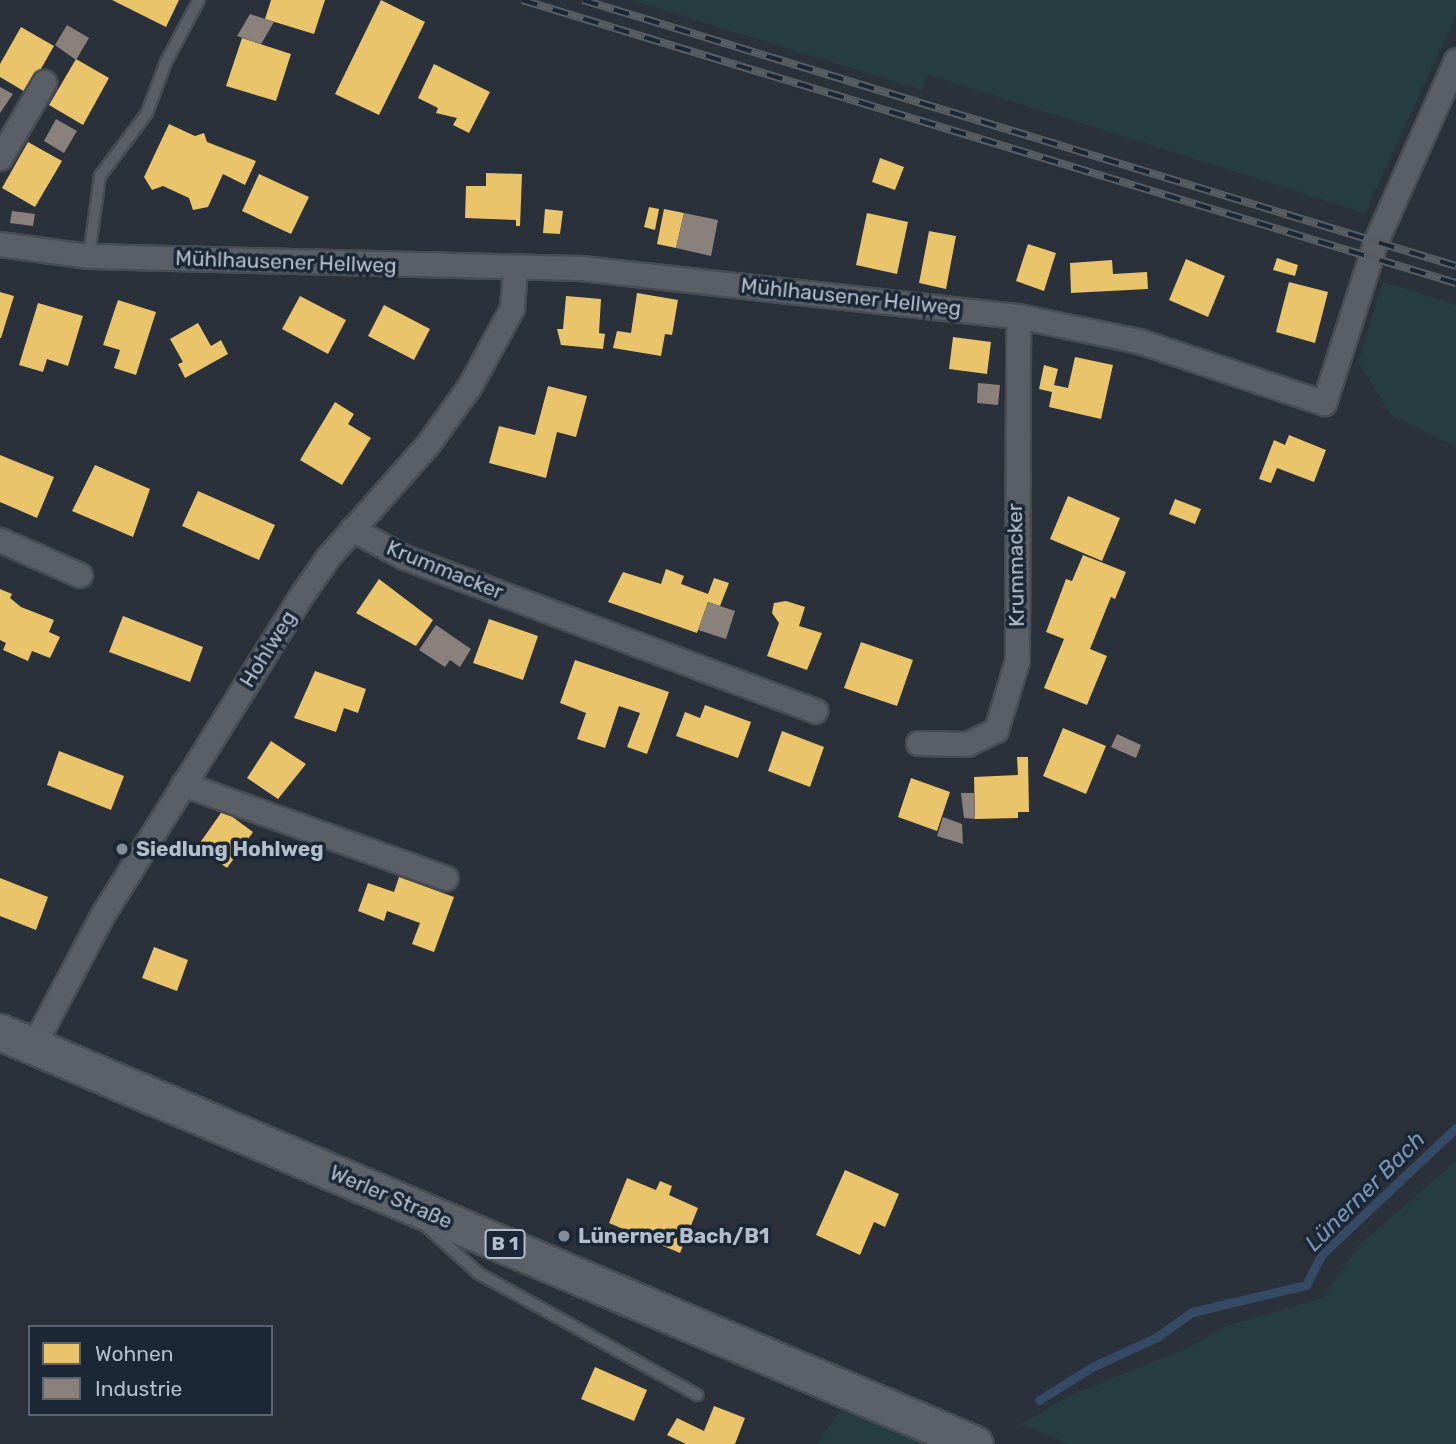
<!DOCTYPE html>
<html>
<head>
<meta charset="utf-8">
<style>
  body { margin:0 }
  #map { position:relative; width:1456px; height:1444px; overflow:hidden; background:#2a313a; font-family:Rubik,sans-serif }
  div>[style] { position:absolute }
  .green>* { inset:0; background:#263d41 }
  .homes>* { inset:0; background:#e9c46a }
  .industry>* { inset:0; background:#8a817c }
  .stream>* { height:9px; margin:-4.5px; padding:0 4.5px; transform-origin:4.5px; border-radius:4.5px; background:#344a65 }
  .roads { filter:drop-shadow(2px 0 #484d54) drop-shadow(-2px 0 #484d54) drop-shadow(0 2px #484d54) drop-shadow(0 -2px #484d54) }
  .lane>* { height:10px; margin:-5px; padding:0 5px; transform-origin:5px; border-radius:5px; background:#5a5f67 }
  .street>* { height:23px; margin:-11.5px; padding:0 11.5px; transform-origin:11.5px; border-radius:11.5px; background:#5a5f67 }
  .primary>* { height:35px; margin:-17.5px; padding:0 17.5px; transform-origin:17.5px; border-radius:17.5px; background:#5c6169 }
  .rail>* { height:8px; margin-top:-4px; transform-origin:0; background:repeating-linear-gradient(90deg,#1c2736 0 16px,#595e65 0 32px); box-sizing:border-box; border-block:2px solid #595e65 }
  .dots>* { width:19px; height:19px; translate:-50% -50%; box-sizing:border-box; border:4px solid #1c2736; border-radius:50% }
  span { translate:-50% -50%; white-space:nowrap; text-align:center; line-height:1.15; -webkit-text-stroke:7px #1c2736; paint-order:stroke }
  .shield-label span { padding:2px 5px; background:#1c2736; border:2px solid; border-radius:5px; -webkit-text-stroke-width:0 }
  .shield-label { font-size:19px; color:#b4bdcb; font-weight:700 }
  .street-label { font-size:21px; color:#b4bdcb }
  .poi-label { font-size:21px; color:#b4bdcb; font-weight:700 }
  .left { translate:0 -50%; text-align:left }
  .water-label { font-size:23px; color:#7994b4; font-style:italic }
  .legend { position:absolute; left:28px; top:1325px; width:245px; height:91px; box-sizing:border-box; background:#1c2736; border:2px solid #596372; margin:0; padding:9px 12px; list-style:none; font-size:21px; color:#b4bdcb }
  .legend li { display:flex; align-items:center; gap:14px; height:35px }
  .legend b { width:35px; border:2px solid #596372 }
</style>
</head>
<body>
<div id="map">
  <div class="green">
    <i style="clip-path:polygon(631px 0,1456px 0,1456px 16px,1365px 213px,929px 75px,922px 90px)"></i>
    <i style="clip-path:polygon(1383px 282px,1456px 305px,1456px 447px,1392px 416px,1358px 362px)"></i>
    <i style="clip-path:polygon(1456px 1161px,1456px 1444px,1068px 1444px,1021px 1424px,1069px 1396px,1187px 1348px,1226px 1326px,1323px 1298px,1359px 1245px)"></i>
    <i style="clip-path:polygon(853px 1391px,975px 1444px,817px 1444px)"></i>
  </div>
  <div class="homes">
    <i style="clip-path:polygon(112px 0,179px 0,166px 27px)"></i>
    <i style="clip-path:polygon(271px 0,325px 0,314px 34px,265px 19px)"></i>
    <i style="clip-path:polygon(381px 0,425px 22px,379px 115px,335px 94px)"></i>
    <i style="clip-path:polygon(21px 27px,54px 46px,27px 93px,0 77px,0 64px)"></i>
    <i style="clip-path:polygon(242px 38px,291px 54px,276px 101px,226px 86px)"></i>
    <i style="clip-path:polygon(76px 59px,109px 78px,83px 125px,49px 105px)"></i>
    <i style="clip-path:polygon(434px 64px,490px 92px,469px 133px,453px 125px,457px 118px,436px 113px,438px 108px,418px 98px)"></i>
    <i style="clip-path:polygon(169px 124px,195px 136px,204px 133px,207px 142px,256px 161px,245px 185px,223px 174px,208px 207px,193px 210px,189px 198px,163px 186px,152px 190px,144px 177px)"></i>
    <i style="clip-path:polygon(28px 142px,62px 161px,35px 207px,2px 188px)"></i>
    <i style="clip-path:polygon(880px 158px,904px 167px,895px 190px,872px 182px)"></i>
    <i style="clip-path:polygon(486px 173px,522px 174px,520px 226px,516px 226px,516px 220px,465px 218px,466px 186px,486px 186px)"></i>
    <i style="clip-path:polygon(259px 174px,309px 197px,291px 234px,242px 211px)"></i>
    <i style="clip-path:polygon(649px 207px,659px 209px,655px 230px,644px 227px)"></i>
    <i style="clip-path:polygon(545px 209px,563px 211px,560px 234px,543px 233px)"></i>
    <i style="clip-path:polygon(664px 209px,684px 213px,676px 248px,657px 244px)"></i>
    <i style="clip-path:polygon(867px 213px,908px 222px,897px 274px,856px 265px)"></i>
    <i style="clip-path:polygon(929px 231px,956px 236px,946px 289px,919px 283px)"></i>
    <i style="clip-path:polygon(1028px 244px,1056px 253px,1044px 291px,1016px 281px)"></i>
    <i style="clip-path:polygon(1277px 258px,1298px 265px,1295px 276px,1273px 270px)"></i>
    <i style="clip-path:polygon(1186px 259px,1225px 276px,1208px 317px,1169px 300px)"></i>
    <i style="clip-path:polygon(1112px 260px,1113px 274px,1147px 272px,1148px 289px,1071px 293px,1070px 263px)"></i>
    <i style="clip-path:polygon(1289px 282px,1328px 292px,1315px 343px,1276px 332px)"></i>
    <i style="clip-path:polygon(0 292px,14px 296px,1px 338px,0 338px)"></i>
    <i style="clip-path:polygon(637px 293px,678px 300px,672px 335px,665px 334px,661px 356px,613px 348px,617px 331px,631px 333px)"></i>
    <i style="clip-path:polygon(300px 296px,346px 320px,328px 354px,282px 329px)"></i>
    <i style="clip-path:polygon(566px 296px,601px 299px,599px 333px,605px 334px,603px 349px,561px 345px,557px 329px,563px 329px)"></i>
    <i style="clip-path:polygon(118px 300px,156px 312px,136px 375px,114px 368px,120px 350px,103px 345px)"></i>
    <i style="clip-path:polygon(38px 303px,83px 316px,68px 366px,47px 359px,43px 372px,19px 365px)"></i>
    <i style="clip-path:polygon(384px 305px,430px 329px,414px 360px,368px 336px)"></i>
    <i style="clip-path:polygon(198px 323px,211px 346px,221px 340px,228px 354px,185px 378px,178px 364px,183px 362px,170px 339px)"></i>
    <i style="clip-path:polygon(953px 337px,991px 342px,987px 374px,949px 369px)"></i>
    <i style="clip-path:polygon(1075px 357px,1113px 365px,1101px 419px,1049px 407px,1052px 392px,1039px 389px,1044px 365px,1058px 369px,1054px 385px,1068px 388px)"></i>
    <i style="clip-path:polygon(548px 386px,587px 396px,576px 437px,557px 432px,546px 478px,489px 463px,499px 426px,535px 435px)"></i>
    <i style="clip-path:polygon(335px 402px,354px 414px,348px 424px,371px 438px,342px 485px,300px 460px)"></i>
    <i style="clip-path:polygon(1289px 435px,1326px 450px,1314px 482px,1277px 468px,1271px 483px,1259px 479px,1274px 440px,1285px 445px)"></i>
    <i style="clip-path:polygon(0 455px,54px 477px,37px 518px,0 502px)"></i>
    <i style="clip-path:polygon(95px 465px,150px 489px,133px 537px,72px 511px)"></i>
    <i style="clip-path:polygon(198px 491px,275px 525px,259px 560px,182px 526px)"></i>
    <i style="clip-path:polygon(1068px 496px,1120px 518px,1102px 561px,1050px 539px)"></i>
    <i style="clip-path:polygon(1175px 499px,1201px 509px,1195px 524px,1169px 514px)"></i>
    <i style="clip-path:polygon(1083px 555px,1126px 572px,1115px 599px,1111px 597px,1090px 649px,1107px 656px,1087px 705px,1044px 688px,1064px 639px,1046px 632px,1066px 579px,1072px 581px)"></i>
    <i style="clip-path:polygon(666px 569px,684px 576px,681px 584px,708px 594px,714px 578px,729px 583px,720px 606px,708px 602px,697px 633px,608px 602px,623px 572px,661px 584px)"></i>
    <i style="clip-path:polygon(379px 579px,433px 620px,416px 646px,356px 613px)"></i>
    <i style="clip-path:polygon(0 589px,12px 594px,10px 598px,21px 607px,54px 620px,49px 632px,60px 637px,50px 658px,32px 651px,28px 661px,3px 650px,6px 643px,0 640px)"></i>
    <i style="clip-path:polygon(786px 601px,805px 607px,799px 626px,822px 633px,807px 670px,767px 656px,779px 623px,772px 613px,774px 603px)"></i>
    <i style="clip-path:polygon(123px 616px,203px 647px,190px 682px,109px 652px)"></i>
    <i style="clip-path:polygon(489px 619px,538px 636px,523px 680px,473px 663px)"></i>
    <i style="clip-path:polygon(861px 642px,913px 660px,897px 706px,844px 688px)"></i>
    <i style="clip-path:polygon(575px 660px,669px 692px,647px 754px,627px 747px,640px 713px,619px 706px,605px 748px,577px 739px,586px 713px,560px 703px)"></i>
    <i style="clip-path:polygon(315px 671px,366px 689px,358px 713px,344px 708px,336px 732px,294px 718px)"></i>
    <i style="clip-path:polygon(705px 705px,751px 722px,738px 758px,676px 736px,685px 712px,700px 718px)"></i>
    <i style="clip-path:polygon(1063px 728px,1106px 746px,1086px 794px,1043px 776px)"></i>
    <i style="clip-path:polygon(782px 731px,824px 747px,810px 787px,768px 771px)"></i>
    <i style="clip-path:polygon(271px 741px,306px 764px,278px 799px,247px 778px)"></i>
    <i style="clip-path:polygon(59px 751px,124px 776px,111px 810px,47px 785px)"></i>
    <i style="clip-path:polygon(1017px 757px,1028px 757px,1029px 812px,1018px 812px,1018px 818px,975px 819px,974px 777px,1018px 775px)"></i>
    <i style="clip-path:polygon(911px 778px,950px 792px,937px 831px,898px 817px)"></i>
    <i style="clip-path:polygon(223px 810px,253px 832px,227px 868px,197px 847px)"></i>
    <i style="clip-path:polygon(399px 877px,454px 897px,434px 952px,412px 944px,420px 923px,387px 911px,384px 921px,358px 911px,368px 883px,394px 892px)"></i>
    <i style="clip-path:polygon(0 878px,48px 897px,36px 930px,0 916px)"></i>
    <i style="clip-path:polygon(154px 947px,188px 960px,177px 991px,142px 978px)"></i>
    <i style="clip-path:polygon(845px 1170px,899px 1194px,885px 1227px,874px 1222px,860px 1255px,816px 1235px)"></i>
    <i style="clip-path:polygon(627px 1178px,656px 1190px,660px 1181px,672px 1186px,669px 1195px,698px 1208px,680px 1253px,609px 1223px)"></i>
    <i style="clip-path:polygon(595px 1367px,647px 1390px,634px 1421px,581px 1399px)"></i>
    <i style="clip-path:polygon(714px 1406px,745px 1418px,735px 1444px,686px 1444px,667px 1435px,677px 1418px,704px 1431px)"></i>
  </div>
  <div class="industry">
    <i style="clip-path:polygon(250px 14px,274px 22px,261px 44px,237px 36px)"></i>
    <i style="clip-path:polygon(67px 25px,89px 38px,76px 60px,55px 45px)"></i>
    <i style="clip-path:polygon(0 87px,13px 94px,0 113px)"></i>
    <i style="clip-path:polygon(56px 119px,77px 131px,64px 153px,44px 141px)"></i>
    <i style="clip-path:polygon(12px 211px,35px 214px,33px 226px,10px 223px)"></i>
    <i style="clip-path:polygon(684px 213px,718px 220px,711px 256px,676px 248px)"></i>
    <i style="clip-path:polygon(978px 383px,1000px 385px,998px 405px,977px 403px)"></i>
    <i style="clip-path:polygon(708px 602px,735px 611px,726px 639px,698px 630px)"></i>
    <i style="clip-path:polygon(436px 625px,471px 649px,460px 667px,450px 660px,445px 667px,419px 650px)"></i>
    <i style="clip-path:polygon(1117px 734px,1141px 745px,1136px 758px,1111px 747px)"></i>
    <i style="clip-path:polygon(961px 793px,974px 793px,975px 819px,964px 818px)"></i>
    <i style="clip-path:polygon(943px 817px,962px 824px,963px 844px,937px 836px)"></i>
  </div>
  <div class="stream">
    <i style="left:1039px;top:1400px;width:62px;rotate:-31.9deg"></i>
    <i style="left:1092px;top:1367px;width:72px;rotate:-24.8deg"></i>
    <i style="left:1157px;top:1337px;width:43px;rotate:-35.5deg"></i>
    <i style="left:1192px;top:1312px;width:117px;rotate:-13.3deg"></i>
    <i style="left:1306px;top:1285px;width:34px;rotate:-63deg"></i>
    <i style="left:1321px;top:1255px;width:185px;rotate:-43.3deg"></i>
  </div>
  <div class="roads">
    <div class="lane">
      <i style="left:89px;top:256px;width:81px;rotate:-82.2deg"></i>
      <i style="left:100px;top:176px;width:79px;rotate:-53.3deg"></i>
      <i style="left:147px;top:113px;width:54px;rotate:-69.6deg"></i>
      <i style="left:166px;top:62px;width:70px;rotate:-62deg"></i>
      <i style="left:427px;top:1227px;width:69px;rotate:42deg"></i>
      <i style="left:478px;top:1273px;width:251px;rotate:29.1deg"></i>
    </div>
    <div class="street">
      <i style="left:0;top:158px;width:88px;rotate:-59.9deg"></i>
      <i style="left:0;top:244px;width:90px;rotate:7.7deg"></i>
      <i style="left:89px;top:256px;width:492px;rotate:1.4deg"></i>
      <i style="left:581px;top:268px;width:440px;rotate:6.3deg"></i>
      <i style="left:1018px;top:316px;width:124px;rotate:11.7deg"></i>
      <i style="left:1139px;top:341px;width:195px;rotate:18.5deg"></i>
      <i style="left:1324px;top:403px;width:168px;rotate:-72.3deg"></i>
      <i style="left:1375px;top:243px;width:200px;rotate:-66.1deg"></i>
      <i style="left:352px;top:529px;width:59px;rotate:28.3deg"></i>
      <i style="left:404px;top:557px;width:439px;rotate:20.5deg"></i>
      <i style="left:0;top:540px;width:87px;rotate:23.6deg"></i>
      <i style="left:918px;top:743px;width:49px;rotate:1.2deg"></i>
      <i style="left:967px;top:744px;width:32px;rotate:-26deg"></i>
      <i style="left:996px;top:730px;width:72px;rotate:-73.1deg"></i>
      <i style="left:1017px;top:661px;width:345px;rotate:-89.8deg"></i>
      <i style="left:183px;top:784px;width:279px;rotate:19.7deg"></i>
      <i style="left:33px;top:1046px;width:149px;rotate:-62.1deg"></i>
      <i style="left:103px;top:914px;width:378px;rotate:-58.1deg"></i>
      <i style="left:303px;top:593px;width:44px;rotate:-55.2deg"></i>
      <i style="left:328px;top:557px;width:151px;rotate:-48.5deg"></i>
      <i style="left:428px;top:444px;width:70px;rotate:-54.3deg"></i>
      <i style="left:469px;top:387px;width:90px;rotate:-61.4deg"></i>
      <i style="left:512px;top:308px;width:40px;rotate:-85.7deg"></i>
    </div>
    <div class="primary">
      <i style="left:0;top:1032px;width:1058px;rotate:22.91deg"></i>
    </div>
  </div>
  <div class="rail">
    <i style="left:522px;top:0;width:976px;rotate:16.86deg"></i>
    <i style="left:583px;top:0;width:913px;rotate:16.95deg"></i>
  </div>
  <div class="dots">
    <i style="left:122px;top:849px;background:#848c98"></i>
    <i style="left:564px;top:1236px;background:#848c98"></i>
  </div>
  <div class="shield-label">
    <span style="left:505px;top:1244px">B 1</span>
  </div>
  <div class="street-label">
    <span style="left:286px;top:262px;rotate:2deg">Mühlhausener Hellweg</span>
    <span style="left:851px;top:297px;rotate:6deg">Mühlhausener Hellweg</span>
    <span style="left:1016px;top:565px;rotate:-91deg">Krummacker</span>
    <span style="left:445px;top:570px;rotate:22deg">Krummacker</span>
    <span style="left:268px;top:649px;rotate:-58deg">Hohlweg</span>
    <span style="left:391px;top:1197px;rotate:23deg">Werler Straße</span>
  </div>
  <div class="poi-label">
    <span class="left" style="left:136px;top:849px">Siedlung Hohlweg</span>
    <span class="left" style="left:578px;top:1236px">Lünerner Bach/B1</span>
  </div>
  <div class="water-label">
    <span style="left:1365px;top:1191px;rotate:-45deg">Lünerner Bach</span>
  </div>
  <ul class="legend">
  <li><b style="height:19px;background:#e9c46a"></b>Wohnen</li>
  <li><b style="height:19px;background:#8a817c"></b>Industrie</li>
  </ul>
</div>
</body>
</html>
